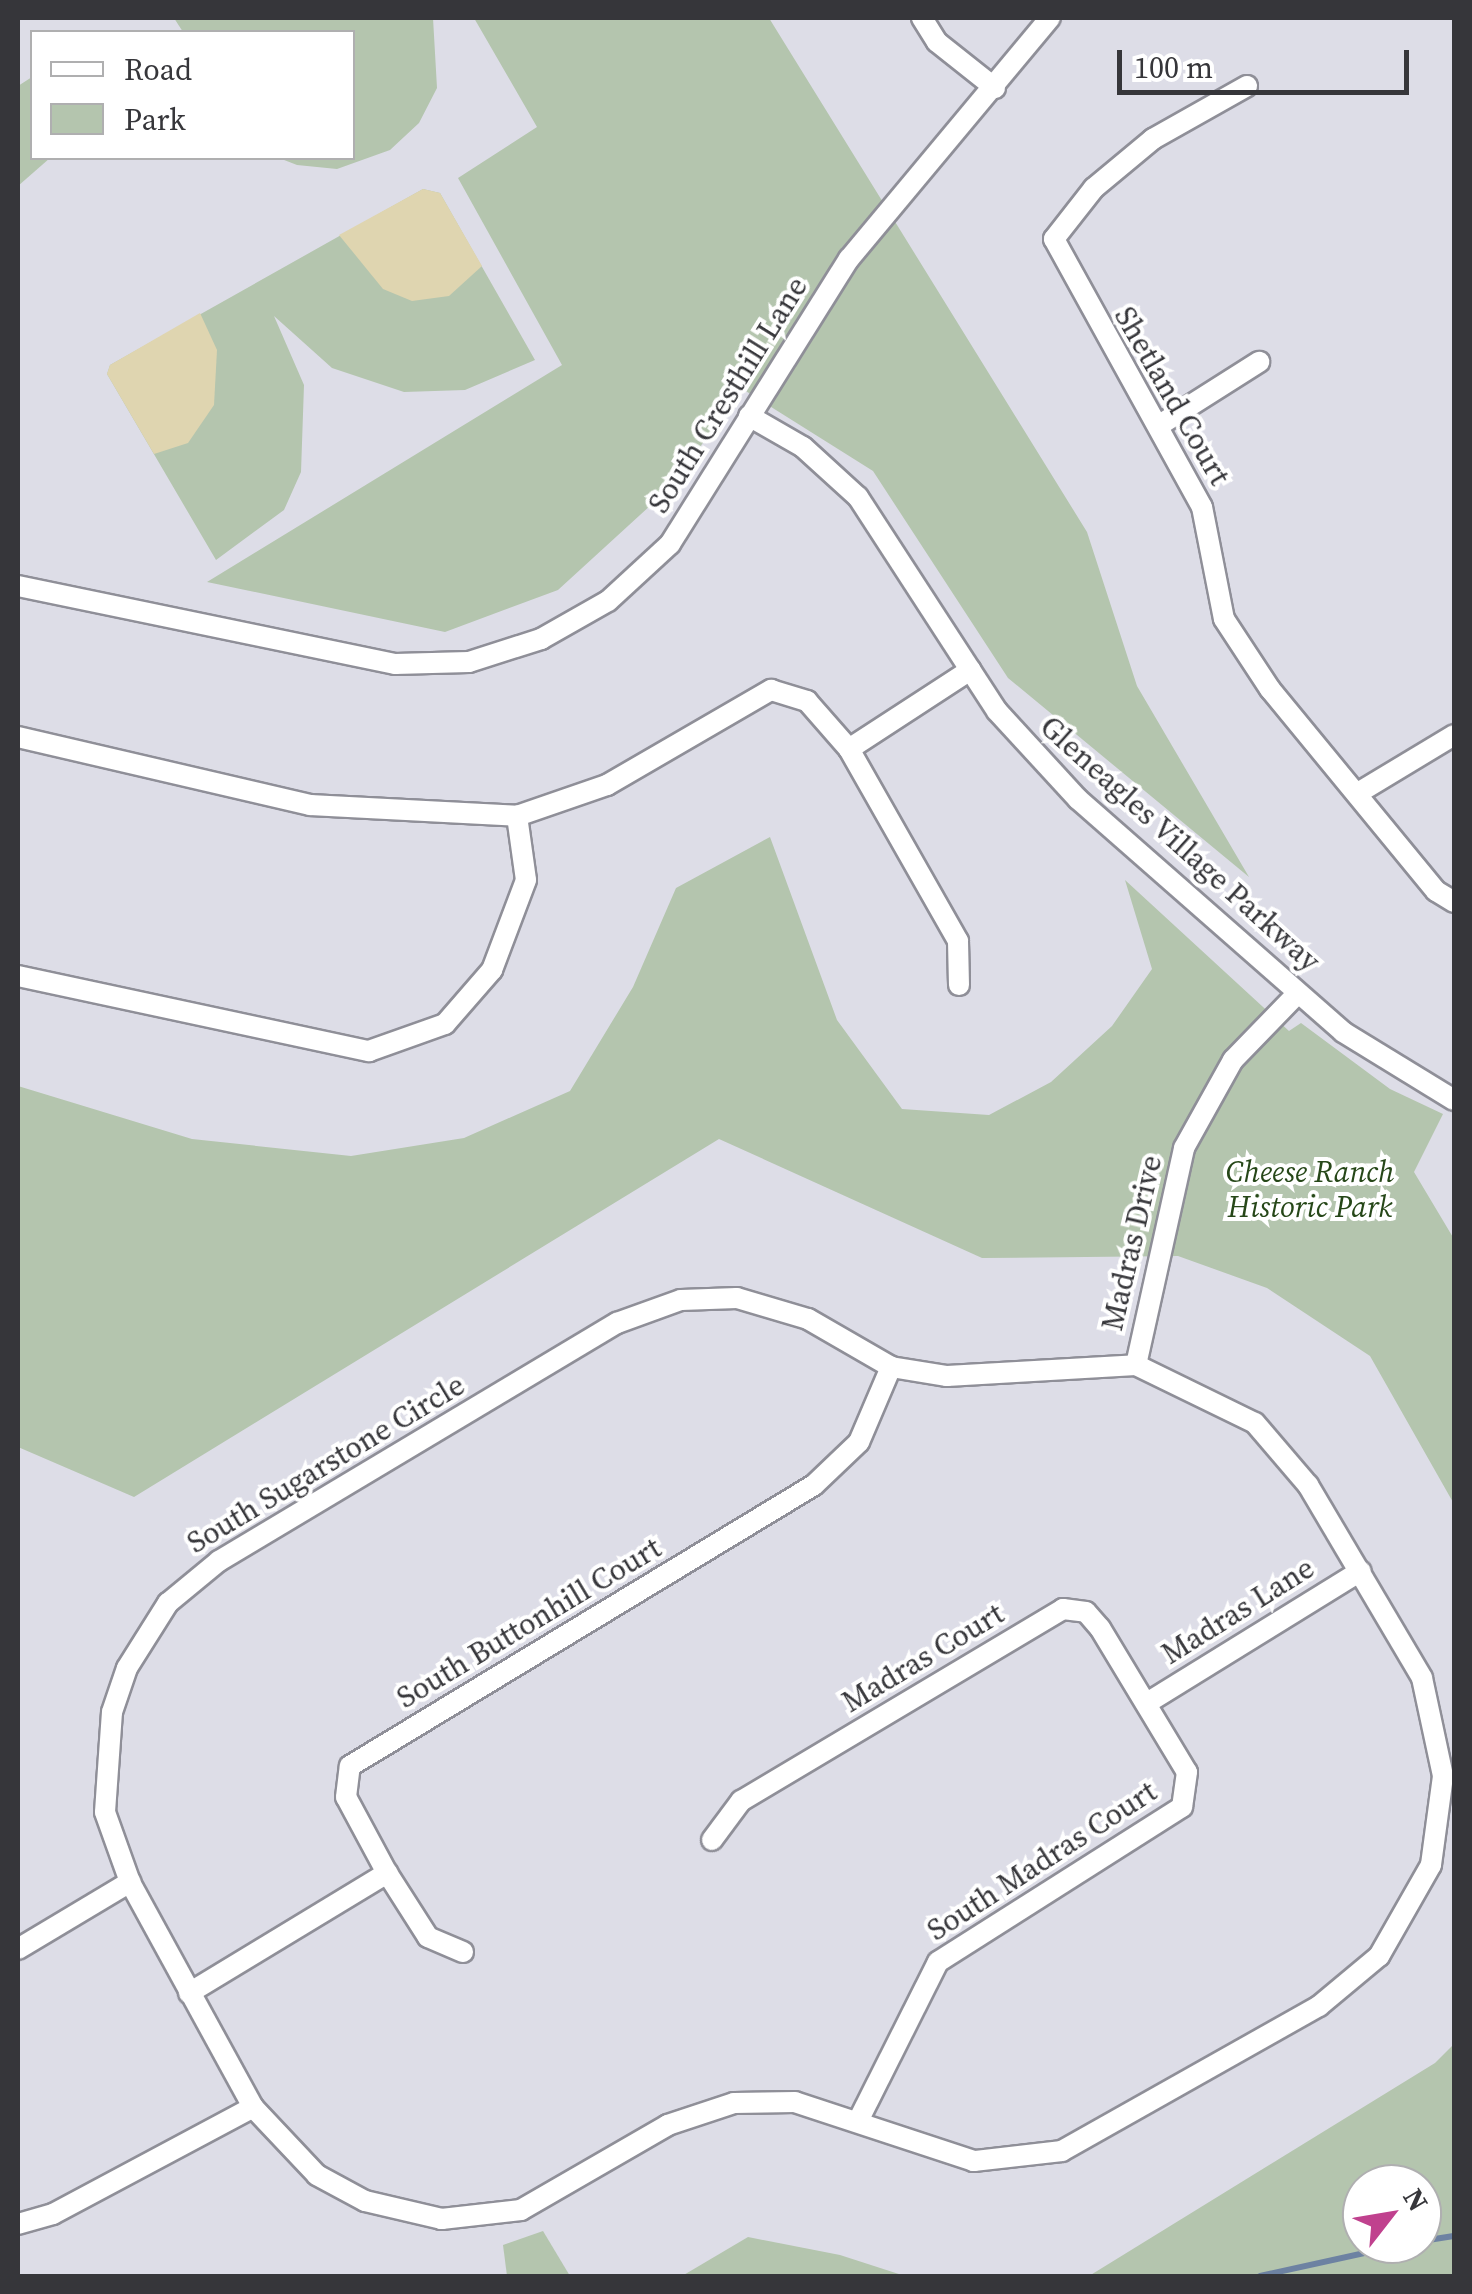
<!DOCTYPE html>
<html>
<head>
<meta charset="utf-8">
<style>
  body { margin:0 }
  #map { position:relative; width:1472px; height:2294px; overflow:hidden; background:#dddde7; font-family:"Source Serif 4",serif }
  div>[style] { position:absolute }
  .green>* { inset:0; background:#b4c5ae }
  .sand>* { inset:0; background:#dfd5b0 }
  .stream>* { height:6px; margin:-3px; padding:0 3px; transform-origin:3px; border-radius:3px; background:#6d82a2 }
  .roads { filter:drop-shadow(2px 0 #8f8f98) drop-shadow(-2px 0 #8f8f98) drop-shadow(0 2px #8f8f98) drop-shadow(0 -2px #8f8f98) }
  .minor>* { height:20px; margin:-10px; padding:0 10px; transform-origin:10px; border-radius:10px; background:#fff }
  span { translate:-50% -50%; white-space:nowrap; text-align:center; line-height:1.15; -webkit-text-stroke:8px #fff; paint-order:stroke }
  .street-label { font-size:30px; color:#36363a }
  .park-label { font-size:30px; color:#264718; font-style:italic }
  .frame { position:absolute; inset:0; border:20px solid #36363a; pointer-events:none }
  .legend { position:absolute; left:30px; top:30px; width:325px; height:130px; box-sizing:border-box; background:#fff; border:2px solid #afafb0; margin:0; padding:12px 18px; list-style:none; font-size:30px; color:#36363a }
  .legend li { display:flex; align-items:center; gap:20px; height:50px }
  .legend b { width:50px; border:2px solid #afafb0 }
  .north { position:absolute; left:1342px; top:2164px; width:100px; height:100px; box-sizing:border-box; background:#fff; border:2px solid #afafb0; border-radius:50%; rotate:59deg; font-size:28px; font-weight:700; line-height:40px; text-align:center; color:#36363a }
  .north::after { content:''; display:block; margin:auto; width:35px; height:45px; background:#c0418e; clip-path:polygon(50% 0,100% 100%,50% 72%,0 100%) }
  .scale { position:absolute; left:1117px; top:50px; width:292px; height:45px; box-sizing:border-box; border:5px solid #36363a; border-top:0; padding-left:12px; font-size:30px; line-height:35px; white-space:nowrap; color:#36363a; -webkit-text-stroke:8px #fff; paint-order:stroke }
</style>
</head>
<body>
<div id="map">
  <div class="green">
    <i style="clip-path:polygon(174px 18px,433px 18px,437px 88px,419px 123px,390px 150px,337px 169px,297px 165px,279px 158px,352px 158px,352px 32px,183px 32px)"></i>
    <i style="clip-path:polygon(474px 18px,769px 18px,1087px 532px,1137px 686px,1249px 877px,1008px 678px,873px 471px,741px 388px,675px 483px,558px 590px,445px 632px,207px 582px,562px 365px,458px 178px,537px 127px)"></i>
    <i style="clip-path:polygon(32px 77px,32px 158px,50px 158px,18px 186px,18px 86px)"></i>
    <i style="clip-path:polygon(423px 189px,440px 193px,535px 360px,465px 390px,404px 392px,332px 368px,274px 316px,304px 385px,301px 472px,284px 510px,216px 560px,107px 374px,110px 365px)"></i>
    <i style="clip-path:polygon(770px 837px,837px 1020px,902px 1109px,989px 1115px,1051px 1082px,1112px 1026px,1152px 969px,1125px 880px,1289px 1031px,1301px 1023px,1390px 1089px,1443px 1114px,1414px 1172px,1454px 1239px,1454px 1504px,1370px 1356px,1267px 1288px,1178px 1256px,982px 1258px,719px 1139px,134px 1497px,18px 1447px,18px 1086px,192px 1139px,351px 1156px,464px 1138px,570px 1091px,633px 987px,676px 888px)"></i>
    <i style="clip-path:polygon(evenodd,1454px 2044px,1454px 2276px,1089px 2276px,1435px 2063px,1454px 2044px,1362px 2184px,1422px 2184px,1422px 2244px,1362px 2244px,1362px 2184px)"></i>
    <i style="clip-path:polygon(543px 2231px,570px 2276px,507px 2276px,503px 2245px)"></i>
    <i style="clip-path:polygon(748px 2237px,840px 2255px,905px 2276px,682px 2276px)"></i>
  </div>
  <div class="sand">
    <i style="clip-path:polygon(423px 189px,440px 193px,482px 266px,449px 296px,412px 301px,383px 289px,339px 235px)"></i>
    <i style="clip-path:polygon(200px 313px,217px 350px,214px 405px,188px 443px,154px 454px,107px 374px,110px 365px)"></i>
  </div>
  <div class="stream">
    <i style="left:1422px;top:2241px;width:32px;rotate:-9deg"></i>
    <i style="left:1260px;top:2276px;width:149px;rotate:-12.4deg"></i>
  </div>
  <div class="roads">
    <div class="minor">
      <i style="left:922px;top:18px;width:28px;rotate:58deg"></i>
      <i style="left:937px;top:42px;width:74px;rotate:38.4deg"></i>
      <i style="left:1247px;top:86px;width:108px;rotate:150.6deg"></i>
      <i style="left:1153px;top:139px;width:77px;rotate:140.3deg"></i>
      <i style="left:1094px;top:188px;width:65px;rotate:128.1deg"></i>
      <i style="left:1054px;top:239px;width:306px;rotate:61.1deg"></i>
      <i style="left:1202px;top:507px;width:114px;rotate:78.9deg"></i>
      <i style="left:1224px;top:619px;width:84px;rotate:56.7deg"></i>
      <i style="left:1270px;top:689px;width:261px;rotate:50.6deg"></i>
      <i style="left:1436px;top:891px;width:21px;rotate:31deg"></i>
      <i style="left:749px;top:416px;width:62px;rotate:29.9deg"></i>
      <i style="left:803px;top:447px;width:74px;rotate:42.3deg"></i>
      <i style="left:858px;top:497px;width:255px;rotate:57deg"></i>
      <i style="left:997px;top:711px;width:120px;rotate:47.4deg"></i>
      <i style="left:1078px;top:799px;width:353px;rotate:41.3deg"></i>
      <i style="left:1343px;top:1032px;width:130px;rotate:31.5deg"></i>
      <i style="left:1158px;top:426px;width:120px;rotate:-32.4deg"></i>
      <i style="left:18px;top:586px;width:385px;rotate:11.7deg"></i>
      <i style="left:395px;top:664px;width:74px;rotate:-1.5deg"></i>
      <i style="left:469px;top:662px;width:76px;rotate:-17.7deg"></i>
      <i style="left:541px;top:639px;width:77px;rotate:-29.6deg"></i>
      <i style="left:608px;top:601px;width:84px;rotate:-42.6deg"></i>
      <i style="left:670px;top:544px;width:337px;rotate:-57.9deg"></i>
      <i style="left:849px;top:259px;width:314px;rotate:-50.2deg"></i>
      <i style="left:18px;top:737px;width:300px;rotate:13.1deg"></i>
      <i style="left:310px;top:805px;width:207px;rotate:3deg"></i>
      <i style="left:517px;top:816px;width:95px;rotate:-19deg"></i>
      <i style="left:607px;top:785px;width:190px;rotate:-30.1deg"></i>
      <i style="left:771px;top:690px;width:38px;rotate:17deg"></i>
      <i style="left:807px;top:701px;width:64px;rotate:48.8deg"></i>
      <i style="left:849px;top:749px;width:221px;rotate:60.4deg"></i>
      <i style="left:958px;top:941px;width:44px;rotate:88.7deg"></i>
      <i style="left:849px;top:749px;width:145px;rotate:-33.1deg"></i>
      <i style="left:1358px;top:793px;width:112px;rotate:-31.1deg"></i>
      <i style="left:18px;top:976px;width:359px;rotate:12.1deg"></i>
      <i style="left:369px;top:1051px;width:81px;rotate:-19.6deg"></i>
      <i style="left:445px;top:1024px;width:72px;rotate:-49deg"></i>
      <i style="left:492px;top:970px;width:96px;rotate:-69.3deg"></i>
      <i style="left:526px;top:880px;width:65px;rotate:-98deg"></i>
      <i style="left:737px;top:1298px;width:74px;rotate:16.5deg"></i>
      <i style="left:808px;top:1319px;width:96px;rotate:30deg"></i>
      <i style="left:891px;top:1367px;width:57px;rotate:9.1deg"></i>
      <i style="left:947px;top:1376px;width:189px;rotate:-3.3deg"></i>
      <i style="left:1136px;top:1365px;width:132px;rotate:26deg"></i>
      <i style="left:1255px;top:1423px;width:82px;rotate:49.5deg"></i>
      <i style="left:1308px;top:1485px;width:224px;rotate:59.4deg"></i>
      <i style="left:1422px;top:1678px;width:100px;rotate:77.9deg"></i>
      <i style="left:1443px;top:1776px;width:90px;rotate:97.7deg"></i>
      <i style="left:1431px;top:1865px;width:105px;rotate:119.7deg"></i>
      <i style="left:1379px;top:1956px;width:78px;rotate:140.2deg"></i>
      <i style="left:1319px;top:2006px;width:295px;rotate:150.6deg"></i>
      <i style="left:1062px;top:2151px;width:89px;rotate:173.5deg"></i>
      <i style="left:974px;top:2161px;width:188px;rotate:-161.8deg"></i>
      <i style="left:795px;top:2102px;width:61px;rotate:179.1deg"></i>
      <i style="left:734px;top:2103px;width:70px;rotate:161.6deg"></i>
      <i style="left:668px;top:2125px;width:170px;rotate:150deg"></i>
      <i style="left:521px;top:2210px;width:80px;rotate:173.5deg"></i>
      <i style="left:442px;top:2219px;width:79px;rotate:-166.8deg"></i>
      <i style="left:365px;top:2201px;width:55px;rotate:-151.6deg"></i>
      <i style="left:317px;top:2175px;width:93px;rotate:-133.3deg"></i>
      <i style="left:253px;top:2107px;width:256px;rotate:-118.7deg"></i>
      <i style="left:130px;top:1882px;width:74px;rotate:-109.7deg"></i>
      <i style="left:105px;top:1812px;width:100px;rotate:-86deg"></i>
      <i style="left:112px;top:1712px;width:46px;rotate:-71.2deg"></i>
      <i style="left:127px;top:1668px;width:77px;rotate:-57.8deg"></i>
      <i style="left:168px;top:1603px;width:66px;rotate:-39.5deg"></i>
      <i style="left:219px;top:1561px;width:464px;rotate:-30.9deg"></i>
      <i style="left:617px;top:1323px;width:68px;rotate:-19.8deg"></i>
      <i style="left:681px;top:1300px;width:56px;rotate:-2deg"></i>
      <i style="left:1136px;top:1365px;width:222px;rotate:-77.5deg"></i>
      <i style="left:1184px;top:1148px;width:101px;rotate:-60.9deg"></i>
      <i style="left:1233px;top:1060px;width:93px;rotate:-45.9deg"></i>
      <i style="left:1147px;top:1703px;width:251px;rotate:-31.7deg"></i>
      <i style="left:712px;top:1840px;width:49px;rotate:-53.4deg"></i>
      <i style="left:741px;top:1801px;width:375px;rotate:-30.8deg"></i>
      <i style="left:1063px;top:1609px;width:23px;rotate:7deg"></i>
      <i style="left:1086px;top:1612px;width:21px;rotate:49deg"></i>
      <i style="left:1100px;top:1628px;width:168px;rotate:58.9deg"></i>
      <i style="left:1187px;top:1772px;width:35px;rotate:98deg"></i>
      <i style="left:1182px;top:1807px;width:289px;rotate:147.6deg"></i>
      <i style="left:938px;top:1962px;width:178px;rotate:116.7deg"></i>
      <i style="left:18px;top:1949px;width:131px;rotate:-30.9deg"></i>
      <i style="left:463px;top:1952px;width:38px;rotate:-157deg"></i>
      <i style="left:428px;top:1937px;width:76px;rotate:-122.6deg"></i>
      <i style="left:387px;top:1873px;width:86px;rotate:-118.3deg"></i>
      <i style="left:346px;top:1797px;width:31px;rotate:-83deg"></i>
      <i style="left:350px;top:1766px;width:542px;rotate:-31.2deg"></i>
      <i style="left:814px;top:1485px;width:62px;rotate:-43.7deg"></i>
      <i style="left:859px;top:1442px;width:82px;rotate:-66.9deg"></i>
      <i style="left:189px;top:1993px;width:232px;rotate:-31.2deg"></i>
      <i style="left:18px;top:2224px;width:36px;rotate:-16deg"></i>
      <i style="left:53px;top:2214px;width:227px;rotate:-28.1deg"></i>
    </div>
  </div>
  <div class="street-label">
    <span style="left:728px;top:395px;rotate:-58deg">South Cresthill Lane</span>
    <span style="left:1172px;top:396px;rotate:60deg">Shetland Court</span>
    <span style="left:1180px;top:844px;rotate:42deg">Gleneagles Village Parkway</span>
    <span style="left:1132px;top:1243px;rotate:-77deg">Madras Drive</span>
    <span style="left:326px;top:1464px;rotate:-31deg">South Sugarstone Circle</span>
    <span style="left:1238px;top:1611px;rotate:-32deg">Madras Lane</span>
    <span style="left:529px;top:1623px;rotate:-31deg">South Buttonhill Court</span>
    <span style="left:923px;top:1658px;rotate:-31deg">Madras Court</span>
    <span style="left:1042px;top:1861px;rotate:-33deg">South Madras Court</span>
  </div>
  <div class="park-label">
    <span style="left:1310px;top:1189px">Cheese Ranch<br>Historic Park</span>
  </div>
  <div class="frame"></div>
  <ul class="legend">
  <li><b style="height:12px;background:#fff"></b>Road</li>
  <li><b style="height:28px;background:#b4c5ae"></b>Park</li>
  </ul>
  <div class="north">N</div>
  <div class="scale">100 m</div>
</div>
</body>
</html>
